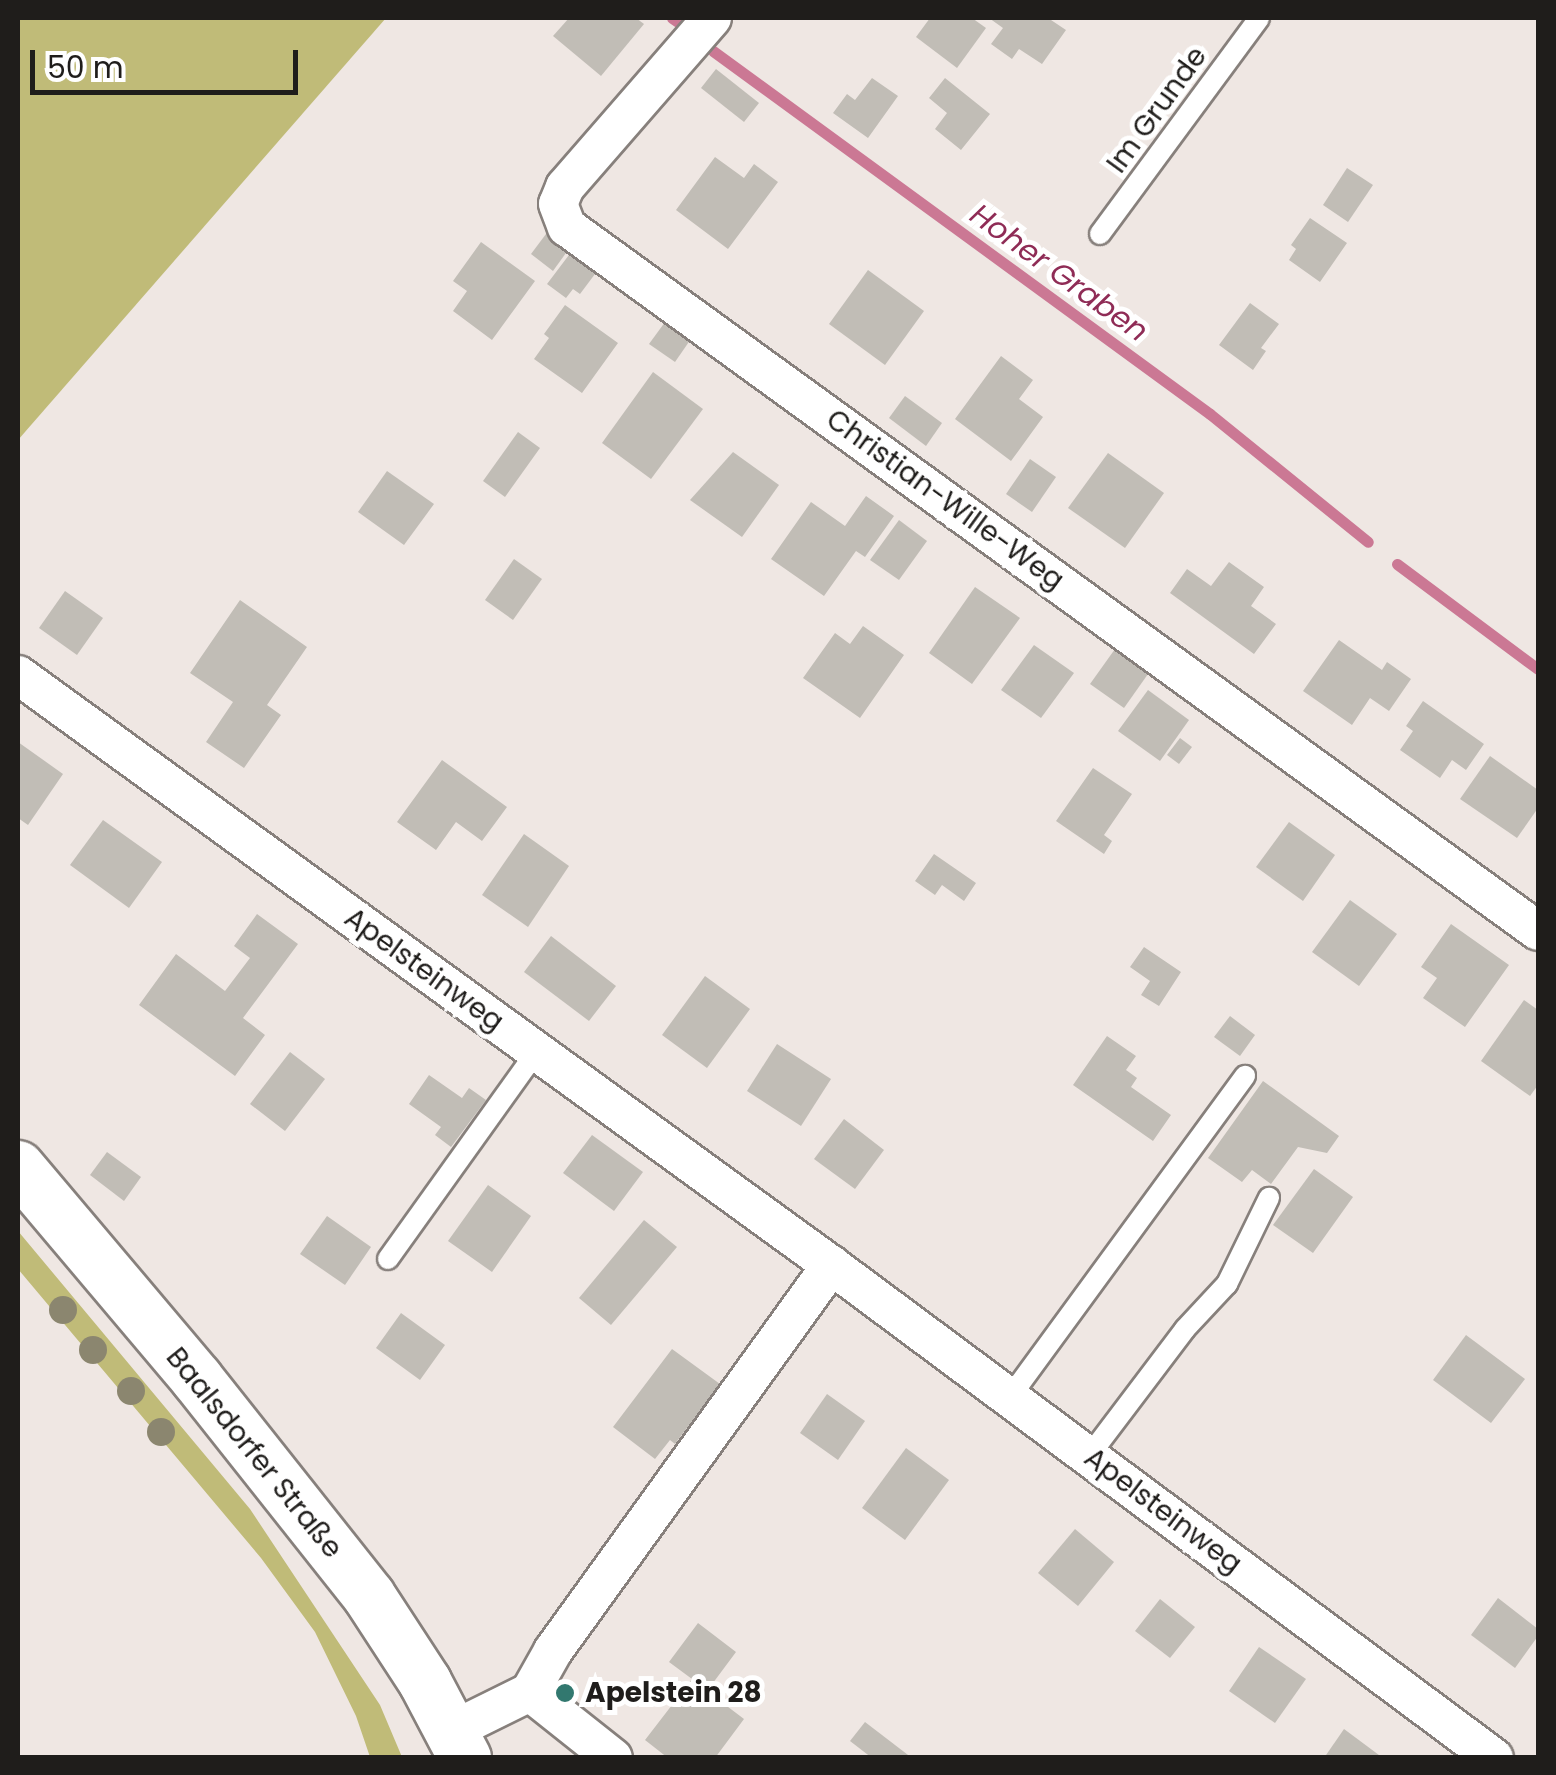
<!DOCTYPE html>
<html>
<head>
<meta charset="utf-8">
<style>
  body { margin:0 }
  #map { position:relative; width:1556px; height:1775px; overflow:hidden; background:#efe7e3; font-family:Poppins,sans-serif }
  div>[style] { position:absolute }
  .green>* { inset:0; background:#c0bb78 }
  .stream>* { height:11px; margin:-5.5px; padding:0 5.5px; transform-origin:5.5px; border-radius:5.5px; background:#cb7894 }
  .building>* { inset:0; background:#c1bdb6 }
  .roads { filter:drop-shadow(2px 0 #87807c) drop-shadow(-2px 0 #87807c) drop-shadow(0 2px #87807c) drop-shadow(0 -2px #87807c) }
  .lane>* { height:20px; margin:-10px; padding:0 10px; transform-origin:10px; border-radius:10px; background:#fff }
  .street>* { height:38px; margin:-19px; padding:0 19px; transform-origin:19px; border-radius:19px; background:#fff }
  .secondary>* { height:52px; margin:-26px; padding:0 26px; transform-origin:26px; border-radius:26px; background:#fff }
  .trees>* { width:28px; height:28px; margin:-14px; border-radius:50%; background:#8b866f }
  .dots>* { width:28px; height:28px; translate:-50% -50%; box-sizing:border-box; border:5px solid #fff; border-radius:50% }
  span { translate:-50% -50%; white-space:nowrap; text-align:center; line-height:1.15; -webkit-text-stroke:10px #fff; paint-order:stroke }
  .street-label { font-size:28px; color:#1f1d1b }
  .poi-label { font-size:28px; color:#1f1d1b; font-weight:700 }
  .left { translate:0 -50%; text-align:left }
  .water-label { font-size:30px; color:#8f2c56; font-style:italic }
  .frame { position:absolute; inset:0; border:20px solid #1f1d1b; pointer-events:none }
  .scale { position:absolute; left:30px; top:50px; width:268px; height:45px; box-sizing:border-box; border:5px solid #1f1d1b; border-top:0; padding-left:12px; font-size:30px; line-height:35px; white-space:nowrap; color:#1f1d1b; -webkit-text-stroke:8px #fff; paint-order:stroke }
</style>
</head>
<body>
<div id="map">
  <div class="green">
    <i style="clip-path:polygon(18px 18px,386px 18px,18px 440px)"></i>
    <i style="clip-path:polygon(18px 1231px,250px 1509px,380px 1705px,402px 1757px,370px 1757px,356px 1716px,315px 1632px,261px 1558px,18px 1269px)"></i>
  </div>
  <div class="stream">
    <i style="left:672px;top:18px;width:11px;rotate:34deg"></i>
    <i style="left:713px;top:51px;width:615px;rotate:36.14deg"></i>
    <i style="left:1210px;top:414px;width:203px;rotate:39deg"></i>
    <i style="left:1397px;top:564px;width:176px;rotate:36.7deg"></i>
  </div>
  <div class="building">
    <i style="clip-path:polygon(569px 18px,636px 18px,644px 24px,601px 76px,553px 36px)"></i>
    <i style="clip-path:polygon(930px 18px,972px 18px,986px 28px,957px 68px,916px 37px)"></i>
    <i style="clip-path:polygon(989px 18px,1048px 18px,1066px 30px,1042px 64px,1019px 49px,1012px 59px,991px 44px,1003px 28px)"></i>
    <i style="clip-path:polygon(716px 69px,759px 103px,744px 122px,701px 88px)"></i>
    <i style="clip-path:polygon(872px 78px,898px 96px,868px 138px,833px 113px,847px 94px,855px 100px)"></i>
    <i style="clip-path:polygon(945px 78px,990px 114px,961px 150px,935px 129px,947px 113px,929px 98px)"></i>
    <i style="clip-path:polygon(715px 157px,744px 178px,754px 164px,778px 182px,728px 249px,676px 210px)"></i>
    <i style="clip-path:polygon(1347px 168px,1373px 185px,1348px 222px,1323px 205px)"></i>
    <i style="clip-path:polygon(1310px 218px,1347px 243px,1320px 282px,1289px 260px,1296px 249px,1291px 245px)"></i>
    <i style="clip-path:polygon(549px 230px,571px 246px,553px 271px,531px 254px)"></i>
    <i style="clip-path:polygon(481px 242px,535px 281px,492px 340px,453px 311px,467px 291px,453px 281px)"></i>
    <i style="clip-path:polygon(575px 247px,601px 266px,580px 294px,573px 289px,566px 298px,547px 284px)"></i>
    <i style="clip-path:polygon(868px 270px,924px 311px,885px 365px,829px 324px)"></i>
    <i style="clip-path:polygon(1250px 303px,1279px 324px,1261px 348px,1266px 351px,1253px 370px,1219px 345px)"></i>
    <i style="clip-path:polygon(565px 305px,618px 343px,582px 393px,534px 359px,549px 338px,544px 334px)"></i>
    <i style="clip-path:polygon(668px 318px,693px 336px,675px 362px,649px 344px)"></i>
    <i style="clip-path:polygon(1001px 356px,1033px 380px,1019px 399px,1043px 417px,1011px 461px,955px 419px)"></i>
    <i style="clip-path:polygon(653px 372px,703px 409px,651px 479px,602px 443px)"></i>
    <i style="clip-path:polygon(905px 396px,942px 423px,926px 446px,889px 418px)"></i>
    <i style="clip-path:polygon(518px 432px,540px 448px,505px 497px,483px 481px)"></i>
    <i style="clip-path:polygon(733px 452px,779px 485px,742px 537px,690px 500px)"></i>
    <i style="clip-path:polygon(1108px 453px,1164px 493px,1125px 548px,1068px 508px)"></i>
    <i style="clip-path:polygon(1030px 459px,1056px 477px,1032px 512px,1006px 494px)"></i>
    <i style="clip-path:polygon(387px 471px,434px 504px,404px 545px,358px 512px)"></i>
    <i style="clip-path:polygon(866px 496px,894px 516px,865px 557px,856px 551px,824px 596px,771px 559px,811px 502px,845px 526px)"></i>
    <i style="clip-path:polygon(899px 520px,927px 541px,899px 580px,870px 560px)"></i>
    <i style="clip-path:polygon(514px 559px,542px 579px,513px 620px,485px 600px)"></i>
    <i style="clip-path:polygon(1229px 562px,1264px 587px,1251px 606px,1276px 624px,1254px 654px,1170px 593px,1187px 569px,1211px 586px)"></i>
    <i style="clip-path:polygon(975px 587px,1020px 618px,972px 684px,929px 653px)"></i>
    <i style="clip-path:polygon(65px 591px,103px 618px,77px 655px,39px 628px)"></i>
    <i style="clip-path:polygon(240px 600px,307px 647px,267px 705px,281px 715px,244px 768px,206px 742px,233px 702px,190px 673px)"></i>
    <i style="clip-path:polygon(863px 626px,904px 655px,860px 718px,803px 678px,835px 633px,850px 644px)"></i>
    <i style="clip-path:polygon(1339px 640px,1382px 670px,1387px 662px,1411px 679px,1389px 711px,1370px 698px,1352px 725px,1303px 691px)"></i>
    <i style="clip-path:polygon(1034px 645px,1074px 673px,1041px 718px,1001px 690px)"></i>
    <i style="clip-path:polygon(1115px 649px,1148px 674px,1124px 708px,1090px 684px)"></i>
    <i style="clip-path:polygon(1148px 690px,1189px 720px,1160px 761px,1118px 731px)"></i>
    <i style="clip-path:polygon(1423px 701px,1484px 744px,1466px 770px,1452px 760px,1440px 778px,1400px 750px,1413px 731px,1406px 726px)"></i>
    <i style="clip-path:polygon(1180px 738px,1192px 747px,1179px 764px,1167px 755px)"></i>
    <i style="clip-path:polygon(18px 742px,63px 774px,28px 825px,18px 818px)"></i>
    <i style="clip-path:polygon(1490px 756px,1538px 790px,1538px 808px,1517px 838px,1460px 799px)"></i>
    <i style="clip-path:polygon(442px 760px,507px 807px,482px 841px,456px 822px,436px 850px,397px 822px)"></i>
    <i style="clip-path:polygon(1093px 768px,1132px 794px,1104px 835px,1112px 841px,1104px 854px,1056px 821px)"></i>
    <i style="clip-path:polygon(103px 820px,162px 862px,129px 908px,70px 865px)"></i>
    <i style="clip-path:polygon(1289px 822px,1335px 855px,1303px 901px,1256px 867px)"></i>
    <i style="clip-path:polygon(524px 834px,569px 866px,528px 927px,482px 895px)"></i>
    <i style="clip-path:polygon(934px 854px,976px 883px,964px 901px,942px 885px,935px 895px,915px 881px)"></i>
    <i style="clip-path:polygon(1350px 900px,1397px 934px,1359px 986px,1312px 952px)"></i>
    <i style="clip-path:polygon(257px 914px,298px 944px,243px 1018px,265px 1035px,235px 1076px,139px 1005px,176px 954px,225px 991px,250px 958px,234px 946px)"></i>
    <i style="clip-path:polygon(1451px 924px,1509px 965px,1465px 1027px,1423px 998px,1437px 978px,1421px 967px)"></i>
    <i style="clip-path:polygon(551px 936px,616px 986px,589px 1021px,524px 972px)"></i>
    <i style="clip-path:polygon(1144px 947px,1181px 972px,1159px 1006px,1141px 995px,1150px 981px,1130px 967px)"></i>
    <i style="clip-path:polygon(705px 976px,750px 1009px,707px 1068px,662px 1035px)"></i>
    <i style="clip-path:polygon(1524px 1000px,1538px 1010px,1538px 1085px,1530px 1096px,1481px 1061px)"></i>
    <i style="clip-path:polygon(1230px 1016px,1255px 1035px,1240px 1056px,1214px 1037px)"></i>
    <i style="clip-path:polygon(1107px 1036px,1136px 1056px,1126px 1070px,1137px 1078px,1131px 1087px,1171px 1115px,1153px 1141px,1073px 1085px)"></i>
    <i style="clip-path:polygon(777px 1044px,831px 1079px,801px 1126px,747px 1091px)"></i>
    <i style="clip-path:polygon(290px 1052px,325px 1079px,285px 1131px,250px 1104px)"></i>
    <i style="clip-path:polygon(429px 1075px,462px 1098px,469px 1088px,486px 1100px,451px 1147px,435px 1135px,441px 1127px,409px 1104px)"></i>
    <i style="clip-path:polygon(1263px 1081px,1339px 1136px,1327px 1153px,1298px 1147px,1271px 1184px,1252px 1170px,1242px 1182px,1208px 1158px)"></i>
    <i style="clip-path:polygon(844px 1119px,884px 1150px,855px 1189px,814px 1159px)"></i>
    <i style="clip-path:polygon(592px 1135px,643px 1172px,614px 1211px,563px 1173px)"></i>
    <i style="clip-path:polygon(107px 1152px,141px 1177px,124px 1201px,90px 1175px)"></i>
    <i style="clip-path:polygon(1314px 1169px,1353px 1197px,1313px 1253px,1273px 1225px)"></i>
    <i style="clip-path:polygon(488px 1185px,531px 1216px,492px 1272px,448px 1241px)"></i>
    <i style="clip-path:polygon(327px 1216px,371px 1247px,345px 1285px,300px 1254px)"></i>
    <i style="clip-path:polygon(644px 1220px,677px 1247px,611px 1325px,579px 1298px)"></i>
    <i style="clip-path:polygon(401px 1313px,445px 1345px,420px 1380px,376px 1348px)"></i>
    <i style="clip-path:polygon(1466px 1335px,1525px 1379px,1491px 1423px,1433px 1380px)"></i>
    <i style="clip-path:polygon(672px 1349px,720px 1384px,675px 1444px,670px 1440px,655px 1459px,613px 1427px)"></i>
    <i style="clip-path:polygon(827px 1394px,865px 1421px,838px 1460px,800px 1433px)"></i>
    <i style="clip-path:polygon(906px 1448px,949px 1480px,905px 1540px,862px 1508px)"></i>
    <i style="clip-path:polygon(1075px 1529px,1114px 1562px,1078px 1606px,1038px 1573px)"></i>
    <i style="clip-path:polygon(1498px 1598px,1538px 1629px,1538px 1636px,1515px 1668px,1471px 1635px)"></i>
    <i style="clip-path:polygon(1160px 1599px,1195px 1627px,1170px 1658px,1135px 1631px)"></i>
    <i style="clip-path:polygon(698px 1623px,736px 1652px,707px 1691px,744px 1719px,715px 1758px,668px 1758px,645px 1740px,692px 1679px,669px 1662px)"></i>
    <i style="clip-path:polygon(1259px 1647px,1306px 1679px,1275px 1723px,1229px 1691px)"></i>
    <i style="clip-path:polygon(865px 1722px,912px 1758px,872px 1758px,850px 1741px)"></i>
    <i style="clip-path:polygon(1344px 1729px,1383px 1758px,1324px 1758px)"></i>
  </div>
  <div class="roads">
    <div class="lane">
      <i style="left:1100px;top:234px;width:268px;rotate:-53.6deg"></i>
      <i style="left:388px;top:1259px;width:256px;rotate:-54.4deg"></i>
      <i style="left:1010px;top:1397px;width:398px;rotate:-53.8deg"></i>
      <i style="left:1089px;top:1456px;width:159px;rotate:-52.9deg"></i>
      <i style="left:1185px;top:1329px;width:62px;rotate:-47deg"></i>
      <i style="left:1227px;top:1284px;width:96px;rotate:-64deg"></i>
    </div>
    <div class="street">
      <i style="left:712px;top:18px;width:224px;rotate:131deg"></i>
      <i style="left:565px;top:187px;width:18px;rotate:112deg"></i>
      <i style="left:558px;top:204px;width:25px;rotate:69deg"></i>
      <i style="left:567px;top:227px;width:1199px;rotate:35.94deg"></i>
      <i style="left:18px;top:675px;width:1005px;rotate:35.97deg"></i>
      <i style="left:831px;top:1265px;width:826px;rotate:36.63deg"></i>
      <i style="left:530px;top:1692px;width:47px;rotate:-60.7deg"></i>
      <i style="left:553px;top:1651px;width:476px;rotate:-54.2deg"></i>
      <i style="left:451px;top:1731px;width:88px;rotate:-26.3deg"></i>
      <i style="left:530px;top:1692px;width:106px;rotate:38.5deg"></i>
    </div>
    <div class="secondary">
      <i style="left:18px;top:1167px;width:277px;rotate:49.8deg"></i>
      <i style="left:197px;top:1379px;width:277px;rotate:51.6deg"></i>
      <i style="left:369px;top:1596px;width:103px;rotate:56.9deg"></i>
      <i style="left:425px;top:1682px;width:86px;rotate:62.2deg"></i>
    </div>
  </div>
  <div class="trees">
    <i style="left:63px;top:1310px"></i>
    <i style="left:93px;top:1350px"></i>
    <i style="left:131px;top:1391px"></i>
    <i style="left:161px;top:1432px"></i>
  </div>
  <div class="dots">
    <i style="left:565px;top:1693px;background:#32786f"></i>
  </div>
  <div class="street-label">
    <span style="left:1157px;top:110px;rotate:-54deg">Im Grunde</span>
    <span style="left:945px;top:500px;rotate:36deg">Christian-Wille-Weg</span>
    <span style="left:424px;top:970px;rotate:36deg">Apelsteinweg</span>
    <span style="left:254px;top:1453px;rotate:51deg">Baalsdorfer Straße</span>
    <span style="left:1163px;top:1511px;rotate:37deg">Apelsteinweg</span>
  </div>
  <div class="poi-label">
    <span class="left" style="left:585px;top:1693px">Apelstein 28</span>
  </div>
  <div class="water-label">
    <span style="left:1059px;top:273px;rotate:36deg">Hoher Graben</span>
  </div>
  <div class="frame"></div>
  <div class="scale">50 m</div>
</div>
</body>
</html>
